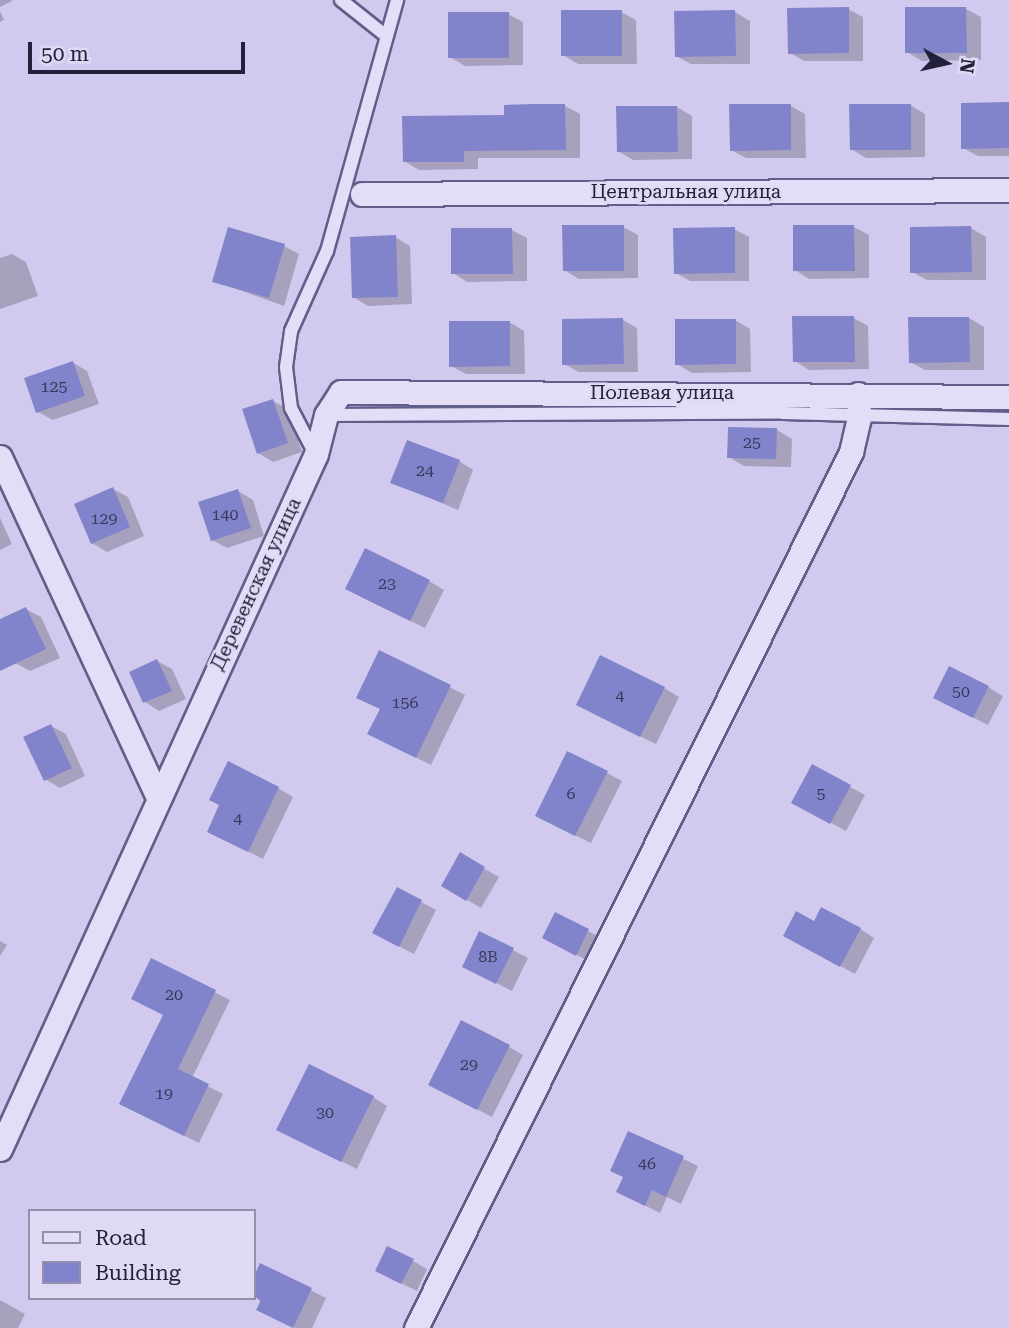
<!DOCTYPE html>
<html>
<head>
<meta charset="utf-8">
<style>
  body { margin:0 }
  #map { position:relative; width:1009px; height:1328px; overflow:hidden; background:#d2caee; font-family:"Roboto Serif",serif }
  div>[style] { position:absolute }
  .shadow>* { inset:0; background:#0003 }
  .building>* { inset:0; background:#8184ca }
  .roads { filter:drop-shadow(2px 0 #625e8a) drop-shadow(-2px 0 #625e8a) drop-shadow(0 2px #625e8a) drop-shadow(0 -2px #625e8a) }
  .lane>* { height:12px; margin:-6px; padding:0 6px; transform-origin:6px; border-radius:6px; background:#e4ddf8 }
  .street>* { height:23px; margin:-11.5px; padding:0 11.5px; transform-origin:11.5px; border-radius:11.5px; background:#e4ddf8 }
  span { translate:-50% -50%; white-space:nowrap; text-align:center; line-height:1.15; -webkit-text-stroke:5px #e0d9f5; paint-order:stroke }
  .number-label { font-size:16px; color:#3a3a5f }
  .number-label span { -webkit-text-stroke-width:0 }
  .street-label { font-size:19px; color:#22213b }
  .legend { position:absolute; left:28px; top:1209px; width:228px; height:91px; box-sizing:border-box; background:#e0d9f5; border:2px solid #948fab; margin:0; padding:9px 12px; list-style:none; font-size:21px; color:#22213b }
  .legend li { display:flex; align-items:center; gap:14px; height:35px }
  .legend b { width:35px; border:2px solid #948fab }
  .north { position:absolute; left:911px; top:28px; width:70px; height:70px; -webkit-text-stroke:5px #e0d9f5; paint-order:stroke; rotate:98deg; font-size:19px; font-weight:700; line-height:28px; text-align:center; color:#22213b }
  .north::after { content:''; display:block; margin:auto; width:24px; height:32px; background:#22213b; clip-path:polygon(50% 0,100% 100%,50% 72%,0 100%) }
  .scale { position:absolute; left:28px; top:42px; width:217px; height:32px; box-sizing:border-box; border:4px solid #22213b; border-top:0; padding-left:9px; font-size:21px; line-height:24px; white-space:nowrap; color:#22213b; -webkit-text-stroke:5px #e0d9f5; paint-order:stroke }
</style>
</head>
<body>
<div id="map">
  <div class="shadow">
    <i style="clip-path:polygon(0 0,12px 0,12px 1px,0 7px)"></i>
    <i style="clip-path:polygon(848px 9px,863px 17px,863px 61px,804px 61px,790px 53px)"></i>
    <i style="clip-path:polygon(966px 9px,981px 17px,981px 60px,922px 61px,907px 52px)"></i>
    <i style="clip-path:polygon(0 11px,4px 20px,0 22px)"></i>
    <i style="clip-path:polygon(621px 12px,636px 20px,637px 64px,578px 64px,563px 55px)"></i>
    <i style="clip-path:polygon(735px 12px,750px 21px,750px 64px,691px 64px,676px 56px)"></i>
    <i style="clip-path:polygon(508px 14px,523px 22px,523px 65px,465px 66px,450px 57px)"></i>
    <i style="clip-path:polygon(1009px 104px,1009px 156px,978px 156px,963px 148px)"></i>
    <i style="clip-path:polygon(910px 105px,925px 114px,925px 157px,866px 158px,851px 149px)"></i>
    <i style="clip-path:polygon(565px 106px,580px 114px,580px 158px,478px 158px,478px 169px,419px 170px,404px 161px,505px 117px)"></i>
    <i style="clip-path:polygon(791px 106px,805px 114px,806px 158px,746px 158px,731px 150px)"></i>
    <i style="clip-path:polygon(677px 107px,692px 116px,692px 159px,633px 160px,618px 151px)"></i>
    <i style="clip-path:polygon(623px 227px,638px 235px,638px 278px,579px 279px,564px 270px)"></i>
    <i style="clip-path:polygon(854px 227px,869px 235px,869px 278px,809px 279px,795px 270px)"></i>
    <i style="clip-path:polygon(971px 228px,986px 237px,986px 280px,927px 280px,912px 272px)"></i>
    <i style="clip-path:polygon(734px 229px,749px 237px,749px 281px,690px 281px,676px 273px)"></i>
    <i style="clip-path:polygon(512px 230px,527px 238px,527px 281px,467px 282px,453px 273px)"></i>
    <i style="clip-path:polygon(395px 237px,410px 246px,412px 304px,368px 306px,353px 297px)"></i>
    <i style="clip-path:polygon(284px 246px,299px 254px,284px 306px,214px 281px)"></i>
    <i style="clip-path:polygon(12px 254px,26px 262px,38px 296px,0 309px,0 258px)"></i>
    <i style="clip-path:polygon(854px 318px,868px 326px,869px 369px,809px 370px,795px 361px)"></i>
    <i style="clip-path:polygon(969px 318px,984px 327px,984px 370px,925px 370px,910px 362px)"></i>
    <i style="clip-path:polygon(623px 320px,637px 328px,638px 372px,579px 372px,564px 364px)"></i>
    <i style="clip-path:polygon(735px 320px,750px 329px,751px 372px,692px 373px,677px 364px)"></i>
    <i style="clip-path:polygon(509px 322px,524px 331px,525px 374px,466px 374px,451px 366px)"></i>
    <i style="clip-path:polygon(72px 362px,87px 371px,99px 404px,53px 420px,38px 412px)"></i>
    <i style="clip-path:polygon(273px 401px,288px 409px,302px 452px,273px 462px,258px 453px)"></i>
    <i style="clip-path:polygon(777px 430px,792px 439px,791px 467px,744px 466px,729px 457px)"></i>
    <i style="clip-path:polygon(459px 461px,473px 470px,458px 510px,392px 482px)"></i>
    <i style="clip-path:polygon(113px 489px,128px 497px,144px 536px,107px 552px,92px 543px)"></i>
    <i style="clip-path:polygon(238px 491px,253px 500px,264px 536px,227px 548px,212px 540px)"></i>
    <i style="clip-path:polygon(0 518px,12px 544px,0 550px)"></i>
    <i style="clip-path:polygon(429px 581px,444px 590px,425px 628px,361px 597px)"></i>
    <i style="clip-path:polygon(26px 609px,41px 617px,60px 658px,30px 671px,15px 663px,0 631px,0 621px)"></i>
    <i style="clip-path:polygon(380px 652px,465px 695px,431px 765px,384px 742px)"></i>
    <i style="clip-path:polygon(157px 661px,172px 669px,186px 699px,159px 711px,145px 702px)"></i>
    <i style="clip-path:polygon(988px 687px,1003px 696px,988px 725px,950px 706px)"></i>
    <i style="clip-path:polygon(664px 688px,679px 697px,656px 744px,592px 713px)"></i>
    <i style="clip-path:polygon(51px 726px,66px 734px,85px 776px,60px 788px,45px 779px)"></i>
    <i style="clip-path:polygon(812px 766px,865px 795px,846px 831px,793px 802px)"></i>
    <i style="clip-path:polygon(607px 773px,622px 781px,591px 843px,552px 824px)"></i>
    <i style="clip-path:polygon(278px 788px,293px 797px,263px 859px,224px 840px,221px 805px)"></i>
    <i style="clip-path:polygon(460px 855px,499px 877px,481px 908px,443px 886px)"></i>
    <i style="clip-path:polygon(397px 889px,436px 910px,414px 954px,389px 941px)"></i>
    <i style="clip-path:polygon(556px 914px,603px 939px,592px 963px,559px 946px)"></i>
    <i style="clip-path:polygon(815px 923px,860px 929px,874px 938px,855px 974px,800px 944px)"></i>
    <i style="clip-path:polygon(480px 933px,528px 958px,512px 991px,479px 974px)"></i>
    <i style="clip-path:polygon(0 941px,7px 945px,0 956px)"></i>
    <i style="clip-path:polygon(152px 961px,230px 1000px,192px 1078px,223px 1094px,199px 1143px,136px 1112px,165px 1015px)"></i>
    <i style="clip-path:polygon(509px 1047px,523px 1055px,492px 1117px,445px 1093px)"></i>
    <i style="clip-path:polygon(373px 1097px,387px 1106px,357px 1169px,293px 1138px)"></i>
    <i style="clip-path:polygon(629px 1133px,698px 1166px,681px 1204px,667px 1197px,660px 1213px,618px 1192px,624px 1177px)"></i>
    <i style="clip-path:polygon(413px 1261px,427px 1269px,417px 1291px,392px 1279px)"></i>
    <i style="clip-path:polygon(261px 1265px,326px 1298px,312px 1328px,295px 1328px,273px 1317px,254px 1295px,254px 1280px)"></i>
    <i style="clip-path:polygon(0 1300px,25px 1314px,18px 1328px,0 1328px)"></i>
  </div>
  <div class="building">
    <i style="clip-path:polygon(849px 7px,849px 53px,788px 54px,787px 8px)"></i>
    <i style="clip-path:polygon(905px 7px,966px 7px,967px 53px,905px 53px)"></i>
    <i style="clip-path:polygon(561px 10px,622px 10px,622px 56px,561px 56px)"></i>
    <i style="clip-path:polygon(735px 10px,736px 56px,675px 57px,674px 11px)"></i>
    <i style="clip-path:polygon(448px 12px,509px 12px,509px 58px,448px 58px)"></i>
    <i style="clip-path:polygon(1009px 102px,1009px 148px,961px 149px,961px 103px)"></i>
    <i style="clip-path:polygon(534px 104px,565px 104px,566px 150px,464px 151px,464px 162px,403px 162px,402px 116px,504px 115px,504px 105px)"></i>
    <i style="clip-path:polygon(729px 104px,791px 104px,791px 150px,730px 151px)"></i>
    <i style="clip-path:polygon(849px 104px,911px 104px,911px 150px,850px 150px)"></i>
    <i style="clip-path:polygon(616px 106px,677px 106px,678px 152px,617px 152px)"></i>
    <i style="clip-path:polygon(562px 225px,624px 225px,624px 271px,563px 271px)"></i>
    <i style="clip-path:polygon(793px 225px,854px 225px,855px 271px,793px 271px)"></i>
    <i style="clip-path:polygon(971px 226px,972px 272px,910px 273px,910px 227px)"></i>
    <i style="clip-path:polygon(228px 227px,285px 244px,269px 298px,212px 282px)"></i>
    <i style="clip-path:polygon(735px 227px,735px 273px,674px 274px,673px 228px)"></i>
    <i style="clip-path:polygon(451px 228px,512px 228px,513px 274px,451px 274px)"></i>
    <i style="clip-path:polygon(396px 235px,398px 297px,352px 298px,350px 237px)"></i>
    <i style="clip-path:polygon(792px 316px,854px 316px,855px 362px,793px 362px)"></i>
    <i style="clip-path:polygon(908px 317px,969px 317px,970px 362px,909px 363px)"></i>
    <i style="clip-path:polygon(623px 318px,624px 364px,562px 365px,562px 319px)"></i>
    <i style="clip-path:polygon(675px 319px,736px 319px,736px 364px,675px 365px)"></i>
    <i style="clip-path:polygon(449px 321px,510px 321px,510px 366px,449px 367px)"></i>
    <i style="clip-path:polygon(73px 361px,85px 396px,36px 413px,24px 378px)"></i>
    <i style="clip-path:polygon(273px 399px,288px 443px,257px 454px,242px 409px)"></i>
    <i style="clip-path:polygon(728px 427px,777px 428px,776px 459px,727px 458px)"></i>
    <i style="clip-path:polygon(407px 440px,460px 460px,443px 503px,390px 483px)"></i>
    <i style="clip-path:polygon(113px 487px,130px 527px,91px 544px,74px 504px)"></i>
    <i style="clip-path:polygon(238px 489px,251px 528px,211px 541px,198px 502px)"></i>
    <i style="clip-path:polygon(365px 548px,430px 580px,410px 621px,345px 589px)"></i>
    <i style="clip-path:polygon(26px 607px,46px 649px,0 671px,0 619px)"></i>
    <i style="clip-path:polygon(379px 650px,451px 685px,416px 758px,367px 734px,380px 709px,356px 698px)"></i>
    <i style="clip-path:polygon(600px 655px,665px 687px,640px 737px,576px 705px)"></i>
    <i style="clip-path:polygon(157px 659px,172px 691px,143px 703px,129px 672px)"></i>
    <i style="clip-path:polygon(949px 666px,989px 686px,973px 718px,933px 698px)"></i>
    <i style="clip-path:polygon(51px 724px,72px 768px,44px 781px,23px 737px)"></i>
    <i style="clip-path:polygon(567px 751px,608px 771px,575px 836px,535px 816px)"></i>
    <i style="clip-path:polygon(228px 761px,279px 787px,248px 852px,207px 832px,219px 805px,209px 800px)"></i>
    <i style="clip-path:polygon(812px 764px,851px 785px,830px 824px,791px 803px)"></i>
    <i style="clip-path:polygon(460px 852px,485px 867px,466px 901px,441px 886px)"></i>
    <i style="clip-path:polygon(397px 887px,422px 900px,399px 947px,372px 933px)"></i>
    <i style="clip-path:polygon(821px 907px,861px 928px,840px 967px,783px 936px,796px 911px,814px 921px)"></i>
    <i style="clip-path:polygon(555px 912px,589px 929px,576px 956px,542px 938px)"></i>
    <i style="clip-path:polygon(479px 931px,514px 948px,496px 984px,462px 967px)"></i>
    <i style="clip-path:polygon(151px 958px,216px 990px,178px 1069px,209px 1084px,184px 1136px,119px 1104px,163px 1015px,131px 999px)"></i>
    <i style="clip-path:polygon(461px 1020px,510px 1045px,477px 1110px,428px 1085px)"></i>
    <i style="clip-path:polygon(309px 1064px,374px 1096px,341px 1162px,276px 1130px)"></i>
    <i style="clip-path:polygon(628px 1131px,684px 1156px,666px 1197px,652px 1190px,645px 1206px,616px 1192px,623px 1177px,610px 1171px)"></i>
    <i style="clip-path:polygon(387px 1246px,414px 1259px,401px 1284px,375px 1271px)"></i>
    <i style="clip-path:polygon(260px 1263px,312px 1288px,293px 1328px,256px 1310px,261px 1300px,254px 1296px,254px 1276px)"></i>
  </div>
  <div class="roads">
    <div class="lane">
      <i style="left:341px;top:0;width:56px;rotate:38.5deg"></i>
      <i style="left:326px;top:415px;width:457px;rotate:-0.3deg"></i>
      <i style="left:783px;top:413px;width:226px;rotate:1.5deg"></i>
      <i style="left:314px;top:452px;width:50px;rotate:-117.6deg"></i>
      <i style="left:291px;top:408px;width:41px;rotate:-97deg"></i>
      <i style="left:286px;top:367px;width:36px;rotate:-82deg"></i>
      <i style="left:291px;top:331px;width:88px;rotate:-65.8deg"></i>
      <i style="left:327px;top:251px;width:261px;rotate:-74.4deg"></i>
    </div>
    <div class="street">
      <i style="left:362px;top:194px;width:647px;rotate:-0.35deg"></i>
      <i style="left:0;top:457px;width:376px;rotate:65.1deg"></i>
      <i style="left:0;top:1149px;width:763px;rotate:-65.55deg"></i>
      <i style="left:316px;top:454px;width:40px;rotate:-75.6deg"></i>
      <i style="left:326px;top:415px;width:27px;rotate:-57deg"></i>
      <i style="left:341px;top:392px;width:668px;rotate:0.43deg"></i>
      <i style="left:416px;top:1328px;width:978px;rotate:-63.59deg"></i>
      <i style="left:851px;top:452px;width:35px;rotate:-77deg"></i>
      <i style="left:859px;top:418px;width:24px;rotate:-92deg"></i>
    </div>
  </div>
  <div class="number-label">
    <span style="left:54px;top:387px">125</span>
    <span style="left:752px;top:443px">25</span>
    <span style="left:425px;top:471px">24</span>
    <span style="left:225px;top:515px">140</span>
    <span style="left:104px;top:519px">129</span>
    <span style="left:387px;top:584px">23</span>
    <span style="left:961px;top:692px">50</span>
    <span style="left:620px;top:696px">4</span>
    <span style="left:405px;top:703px">156</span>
    <span style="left:571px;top:794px">6</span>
    <span style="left:821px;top:794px">5</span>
    <span style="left:238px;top:819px">4</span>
    <span style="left:488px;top:957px">8В</span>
    <span style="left:174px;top:995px">20</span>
    <span style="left:469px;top:1065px">29</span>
    <span style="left:164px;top:1094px">19</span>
    <span style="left:325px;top:1113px">30</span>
    <span style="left:647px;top:1164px">46</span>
  </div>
  <div class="street-label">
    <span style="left:686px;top:192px">Центральная улица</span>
    <span style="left:662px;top:393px">Полевая улица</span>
    <span style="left:256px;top:584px;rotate:-65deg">Деревенская улица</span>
  </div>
  <ul class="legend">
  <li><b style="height:9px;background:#e4ddf8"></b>Road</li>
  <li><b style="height:19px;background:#8184ca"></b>Building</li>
  </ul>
  <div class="north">N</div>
  <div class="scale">50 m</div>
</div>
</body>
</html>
